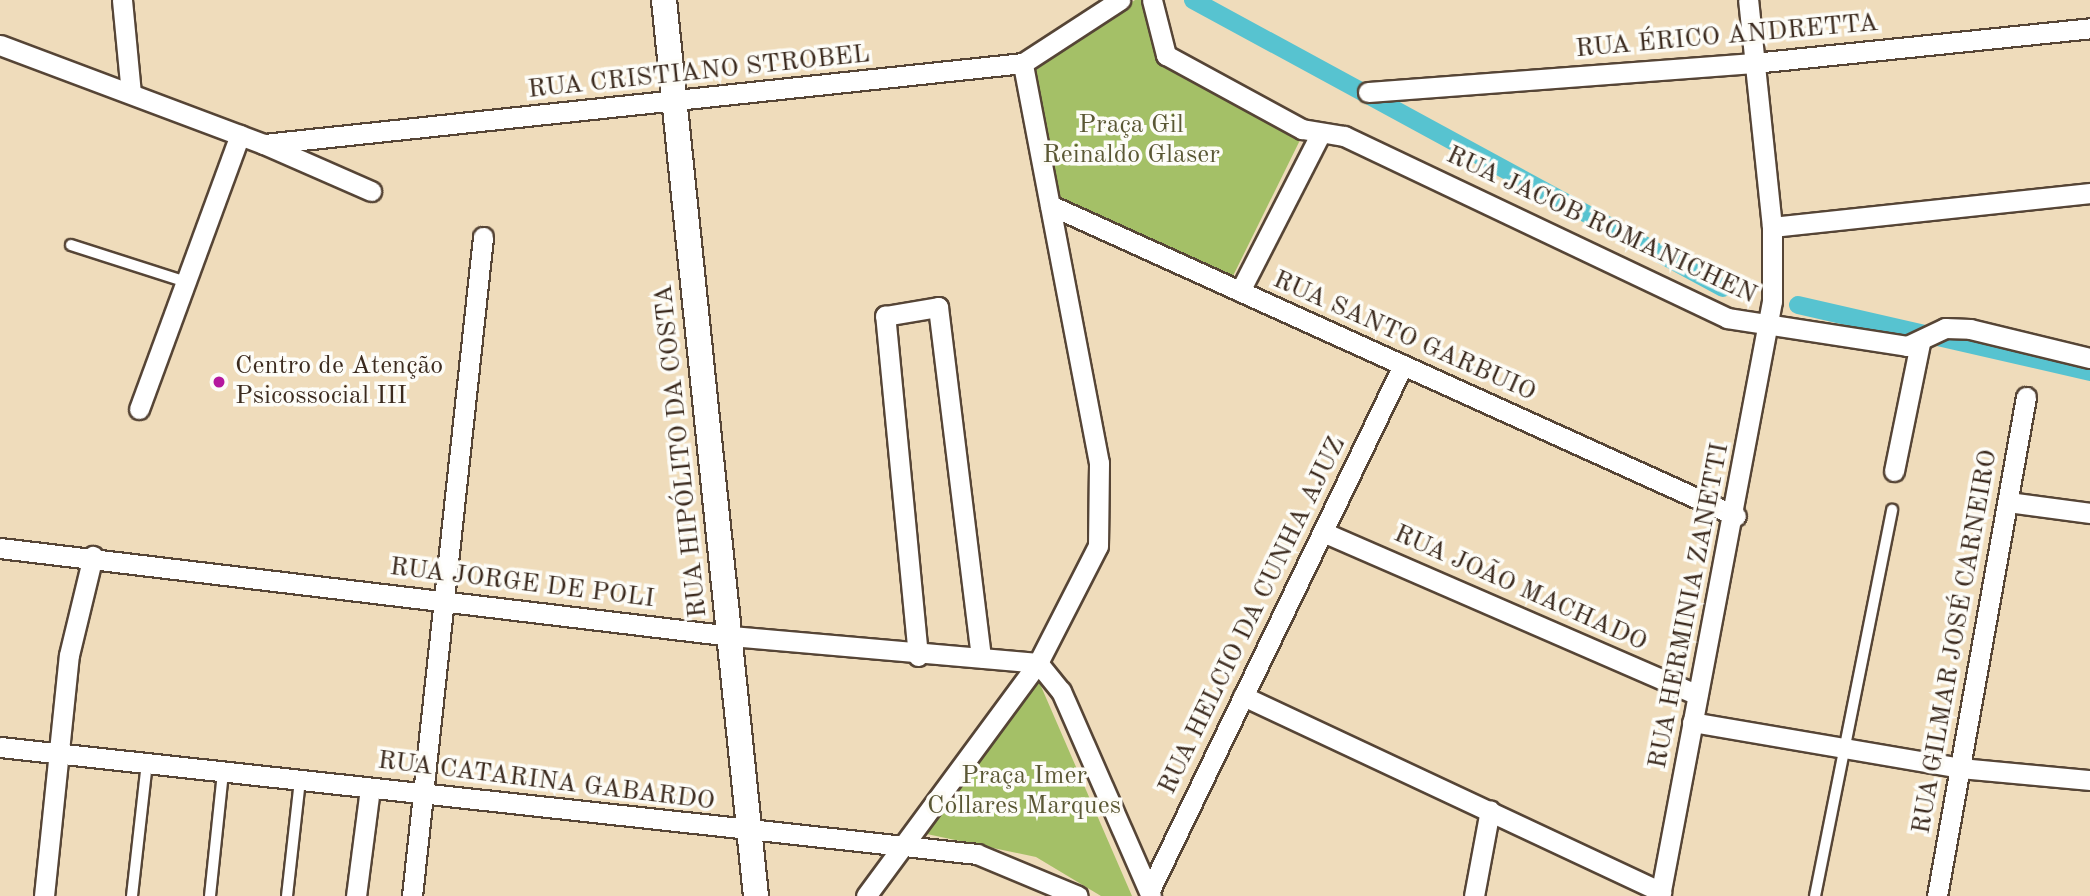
<!DOCTYPE html>
<html>
<head>
<meta charset="utf-8">
<style>
  body { margin:0 }
  #map { position:relative; width:2090px; height:896px; overflow:hidden; background:#efdcbb; font-family:"Old Standard TT",serif }
  div>[style] { position:absolute }
  .green>* { inset:0; background:#a4c067 }
  .canal>* { height:18px; margin:-9px; padding:0 9px; transform-origin:9px; border-radius:9px; background:#57c3d0 }
  .roads { filter:drop-shadow(2px 0 #564536) drop-shadow(-2px 0 #564536) drop-shadow(0 2px #564536) drop-shadow(0 -2px #564536) }
  .service>* { height:10px; margin:-5px; padding:0 5px; transform-origin:5px; border-radius:5px; background:#fff }
  .minor>* { height:19px; margin:-9.5px; padding:0 9.5px; transform-origin:9.5px; border-radius:9.5px; background:#fff }
  .tertiary>* { height:24px; margin:-12px; padding:0 12px; transform-origin:12px; border-radius:12px; background:#fff }
  .dots>* { width:19px; height:19px; translate:-50% -50%; box-sizing:border-box; border:4px solid #fdfcf7; border-radius:50% }
  span { translate:-50% -50%; white-space:nowrap; text-align:center; line-height:1.15; -webkit-text-stroke:7px #fdfcf7; paint-order:stroke }
  .street-label { font-size:26px; color:#3b2a1e }
  .park-label { font-size:26px; color:#5a5734 }
  .poi-label { font-size:26px; color:#3b2a1e }
  .left { translate:0 -50%; text-align:left }
</style>
</head>
<body>
<div id="map">
  <div class="green">
    <i style="clip-path:polygon(1135px 0,1142px 0,1157px 61px,1303px 134px,1231px 280px,1058px 199px,1031px 73px)"></i>
    <i style="clip-path:polygon(1037px 677px,1132px 896px,1101px 896px,1036px 857px,922px 833px)"></i>
  </div>
  <div class="canal">
    <i style="left:1193px;top:0;width:603px;rotate:28.52deg"></i>
    <i style="left:1798px;top:305px;width:300px;rotate:12.9deg"></i>
  </div>
  <div class="roads">
    <div class="service">
      <i style="left:71px;top:245px;width:121px;rotate:17.8deg"></i>
      <i style="left:132px;top:896px;width:134px;rotate:-83.6deg"></i>
      <i style="left:210px;top:896px;width:125px;rotate:-84deg"></i>
      <i style="left:287px;top:896px;width:117px;rotate:-83.6deg"></i>
      <i style="left:1815px;top:896px;width:394px;rotate:-78.7deg"></i>
    </div>
    <div class="minor">
      <i style="left:122px;top:0;width:93px;rotate:84.5deg"></i>
      <i style="left:1152px;top:0;width:57px;rotate:75.7deg"></i>
      <i style="left:1166px;top:55px;width:155px;rotate:28.6deg"></i>
      <i style="left:1302px;top:129px;width:43px;rotate:9.5deg"></i>
      <i style="left:1344px;top:136px;width:424px;rotate:25.4deg"></i>
      <i style="left:1727px;top:318px;width:182px;rotate:8.8deg"></i>
      <i style="left:1907px;top:346px;width:42px;rotate:-25.3deg"></i>
      <i style="left:1945px;top:328px;width:25px;rotate:2deg"></i>
      <i style="left:1970px;top:329px;width:123px;rotate:13.6deg"></i>
      <i style="left:0;top:45px;width:282px;rotate:20.6deg"></i>
      <i style="left:264px;top:144px;width:117px;rotate:23.7deg"></i>
      <i style="left:1368px;top:92px;width:387px;rotate:-4.3deg"></i>
      <i style="left:1754px;top:63px;width:338px;rotate:-5.9deg"></i>
      <i style="left:264px;top:144px;width:763px;rotate:-6.09deg"></i>
      <i style="left:1023px;top:63px;width:116px;rotate:-33deg"></i>
      <i style="left:1050px;top:205px;width:753px;rotate:24.39deg"></i>
      <i style="left:1772px;top:227px;width:320px;rotate:-6.1deg"></i>
      <i style="left:1240px;top:291px;width:175px;rotate:-62.9deg"></i>
      <i style="left:139px;top:409px;width:292px;rotate:-69.8deg"></i>
      <i style="left:1894px;top:471px;width:131px;rotate:-78.5deg"></i>
      <i style="left:2008px;top:502px;width:83px;rotate:7.6deg"></i>
      <i style="left:1323px;top:532px;width:408px;rotate:23.5deg"></i>
      <i style="left:0;top:548px;width:736px;rotate:6.86deg"></i>
      <i style="left:731px;top:636px;width:308px;rotate:5deg"></i>
      <i style="left:1038px;top:663px;width:36px;rotate:51deg"></i>
      <i style="left:1061px;top:691px;width:224px;rotate:66.3deg"></i>
      <i style="left:918px;top:656px;width:342px;rotate:-95.5deg"></i>
      <i style="left:885px;top:316px;width:54px;rotate:-9.6deg"></i>
      <i style="left:938px;top:307px;width:353px;rotate:83deg"></i>
      <i style="left:1243px;top:696px;width:462px;rotate:25.1deg"></i>
      <i style="left:1692px;top:722px;width:272px;rotate:9.7deg"></i>
      <i style="left:1960px;top:768px;width:131px;rotate:5.3deg"></i>
      <i style="left:0;top:747px;width:983px;rotate:6.25deg"></i>
      <i style="left:977px;top:854px;width:109px;rotate:22.6deg"></i>
      <i style="left:1150px;top:890px;width:583px;rotate:-64.27deg"></i>
      <i style="left:44px;top:896px;width:242px;rotate:-84.1deg"></i>
      <i style="left:69px;top:655px;width:102px;rotate:-76.4deg"></i>
      <i style="left:356px;top:896px;width:109px;rotate:-82.6deg"></i>
      <i style="left:412px;top:896px;width:663px;rotate:-83.85deg"></i>
      <i style="left:866px;top:896px;width:290px;rotate:-53.6deg"></i>
      <i style="left:1038px;top:663px;width:131px;rotate:-62.9deg"></i>
      <i style="left:1098px;top:546px;width:83px;rotate:-89.3deg"></i>
      <i style="left:1099px;top:463px;width:407px;rotate:-100.8deg"></i>
      <i style="left:1474px;top:896px;width:87px;rotate:-79.5deg"></i>
      <i style="left:1660px;top:896px;width:605px;rotate:-79.34deg"></i>
      <i style="left:1772px;top:301px;width:74px;rotate:-90deg"></i>
      <i style="left:1772px;top:227px;width:228px;rotate:-96deg"></i>
      <i style="left:1937px;top:896px;width:507px;rotate:-79.89deg"></i>
    </div>
    <div class="tertiary">
      <i style="left:664px;top:0;width:901px;rotate:84.14deg"></i>
    </div>
  </div>
  <div class="dots">
    <i style="left:219px;top:382px;background:#b5179e"></i>
  </div>
  <div class="street-label">
    <span style="left:1727px;top:37px;rotate:-5deg">RUA ÉRICO ANDRETTA</span>
    <span style="left:699px;top:73px;rotate:-6deg">RUA CRISTIANO STROBEL</span>
    <span style="left:1601px;top:226px;rotate:25deg">RUA JACOB ROMANICHEN</span>
    <span style="left:1404px;top:337px;rotate:24deg">RUA SANTO GARBUIO</span>
    <span style="left:682px;top:451px;rotate:-96deg">RUA HIPÓLITO DA COSTA</span>
    <span style="left:522px;top:584px;rotate:7deg">RUA JORGE DE POLI</span>
    <span style="left:1520px;top:589px;rotate:24deg">RUA JOÃO MACHADO</span>
    <span style="left:1690px;top:606px;rotate:-79deg">RUA HERMINIA ZANETTI</span>
    <span style="left:1253px;top:616px;rotate:-64deg">RUA HELCIO DA CUNHA AJUZ</span>
    <span style="left:1956px;top:642px;rotate:-80deg">RUA GILMAR JOSÉ CARNEIRO</span>
    <span style="left:546px;top:782px;rotate:7deg">RUA CATARINA GABARDO</span>
  </div>
  <div class="park-label">
    <span style="left:1131px;top:141px">Praça Gil<br>Reinaldo Glaser</span>
    <span style="left:1024px;top:792px">Praça Imer<br>Collares Marques</span>
  </div>
  <div class="poi-label">
    <span class="left" style="left:235px;top:382px">Centro de Atenção<br>Psicossocial III</span>
  </div>
</div>
</body>
</html>
